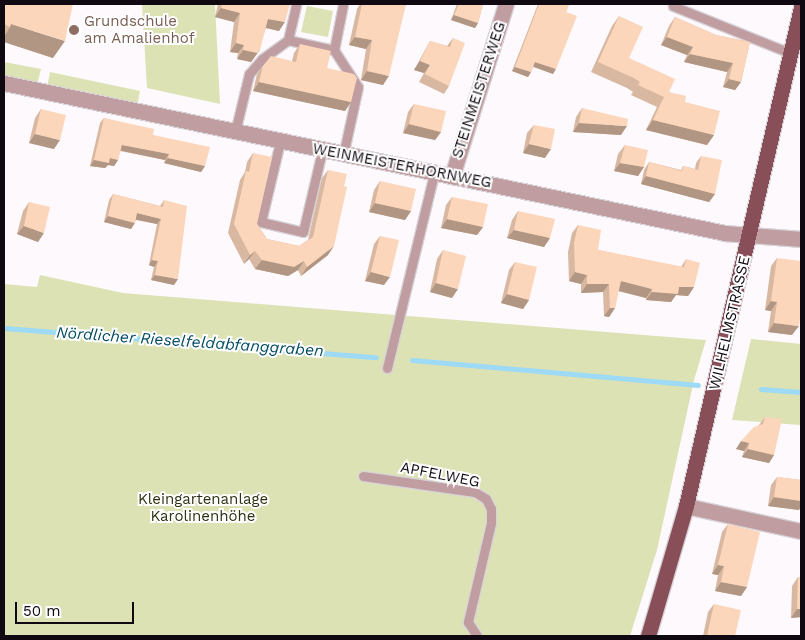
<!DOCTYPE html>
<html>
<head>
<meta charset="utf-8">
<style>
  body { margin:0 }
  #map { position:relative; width:805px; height:640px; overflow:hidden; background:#fdf9fd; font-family:"Work Sans",sans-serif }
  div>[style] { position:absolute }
  .green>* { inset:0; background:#dde2b5 }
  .stream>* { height:5px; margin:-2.5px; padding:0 2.5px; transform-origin:2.5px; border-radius:2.5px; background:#9cdaf6 }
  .roads { filter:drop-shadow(1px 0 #d7d3d7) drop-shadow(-1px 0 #d7d3d7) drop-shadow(0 1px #d7d3d7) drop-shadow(0 -1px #d7d3d7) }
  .lane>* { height:9px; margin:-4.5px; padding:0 4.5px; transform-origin:4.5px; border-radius:4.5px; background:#c09da1 }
  .street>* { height:15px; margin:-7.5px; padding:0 7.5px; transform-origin:7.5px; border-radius:7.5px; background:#c09da1 }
  .primary>* { height:15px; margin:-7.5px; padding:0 7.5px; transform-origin:7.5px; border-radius:7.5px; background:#894f58 }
  .wall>* { inset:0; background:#d9b8a1 }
  .shaded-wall>* { inset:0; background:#b09683 }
  .building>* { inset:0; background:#fcd6bb }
  .dots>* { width:14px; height:14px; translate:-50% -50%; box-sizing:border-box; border:2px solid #fff; border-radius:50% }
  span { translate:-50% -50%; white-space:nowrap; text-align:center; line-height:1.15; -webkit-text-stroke:4px #fff; paint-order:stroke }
  .education-label { font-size:15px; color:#785e54 }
  .left { translate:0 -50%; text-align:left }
  .street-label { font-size:15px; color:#100911 }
  .park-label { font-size:15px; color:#2f3212 }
  .water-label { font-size:16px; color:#034b62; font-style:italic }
  .frame { position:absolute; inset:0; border:5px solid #100911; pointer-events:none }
  .scale { position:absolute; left:15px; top:602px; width:119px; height:22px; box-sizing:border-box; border:2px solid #100911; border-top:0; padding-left:6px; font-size:15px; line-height:18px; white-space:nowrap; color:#100911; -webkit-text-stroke:4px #fff; paint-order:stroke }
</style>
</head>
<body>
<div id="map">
  <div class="green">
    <i style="clip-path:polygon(142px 4px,215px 4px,220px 104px,147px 88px)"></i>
    <i style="clip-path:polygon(307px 6px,333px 11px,328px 37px,301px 32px)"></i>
    <i style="clip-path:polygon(4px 62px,41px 69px,37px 85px,4px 78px)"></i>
    <i style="clip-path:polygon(50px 72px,140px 91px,137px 106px,47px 87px)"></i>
    <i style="clip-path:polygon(40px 275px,123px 293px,706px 340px,694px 380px,657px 550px,630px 636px,4px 636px,4px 284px,37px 287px)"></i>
    <i style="clip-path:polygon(751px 339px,801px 344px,801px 425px,732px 420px)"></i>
  </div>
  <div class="stream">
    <i style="left:4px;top:328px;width:373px;rotate:4.5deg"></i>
    <i style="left:412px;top:360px;width:287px;rotate:5deg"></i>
    <i style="left:761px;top:389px;width:40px;rotate:4.3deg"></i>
  </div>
  <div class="roads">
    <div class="lane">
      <i style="left:673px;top:6px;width:126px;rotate:21.9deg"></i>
      <i style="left:288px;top:40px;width:37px;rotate:-77deg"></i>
      <i style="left:334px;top:50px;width:46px;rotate:-78.7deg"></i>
      <i style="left:235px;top:132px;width:60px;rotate:-76.4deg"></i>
      <i style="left:249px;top:74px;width:20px;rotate:-49deg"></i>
      <i style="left:262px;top:59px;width:32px;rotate:-36deg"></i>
      <i style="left:288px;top:40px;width:47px;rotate:12.3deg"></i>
      <i style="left:334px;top:50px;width:44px;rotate:57deg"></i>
      <i style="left:358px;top:87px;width:71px;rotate:102.3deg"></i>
      <i style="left:280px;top:142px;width:82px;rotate:103.4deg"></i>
      <i style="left:261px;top:222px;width:43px;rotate:13.4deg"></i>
      <i style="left:303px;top:232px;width:83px;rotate:-76.8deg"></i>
      <i style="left:387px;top:368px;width:200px;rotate:-76.4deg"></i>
      <i style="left:363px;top:476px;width:113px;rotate:8.1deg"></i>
      <i style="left:475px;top:492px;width:13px;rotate:32deg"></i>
      <i style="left:486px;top:499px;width:11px;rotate:63deg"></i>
      <i style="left:491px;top:509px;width:14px;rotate:90deg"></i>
      <i style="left:491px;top:523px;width:102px;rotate:103.1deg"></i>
      <i style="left:468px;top:622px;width:17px;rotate:57deg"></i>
    </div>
    <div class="street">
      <i style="left:4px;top:83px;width:736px;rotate:11.75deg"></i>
      <i style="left:725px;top:233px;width:76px;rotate:4.5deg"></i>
      <i style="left:452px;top:176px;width:180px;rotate:-72.6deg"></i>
      <i style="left:686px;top:506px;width:118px;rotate:12.3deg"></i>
    </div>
    <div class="primary">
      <i style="left:648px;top:636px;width:135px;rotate:-73.7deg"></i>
      <i style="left:686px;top:506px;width:512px;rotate:-77.02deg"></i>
    </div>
  </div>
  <div class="wall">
    <i style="clip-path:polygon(4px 4px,53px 58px,4px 42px)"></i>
    <i style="clip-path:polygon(218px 4px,290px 4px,279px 31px,266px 28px,254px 58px,251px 62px,237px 59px,238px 53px,230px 52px,234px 22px,215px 17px)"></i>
    <i style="clip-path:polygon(360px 4px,406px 4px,383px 85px,361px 80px,366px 49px,349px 45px,357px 9px)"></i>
    <i style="clip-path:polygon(457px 4px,483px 4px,478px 23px,475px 28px,451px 20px)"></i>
    <i style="clip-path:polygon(538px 4px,569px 4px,566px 12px,553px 74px,533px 67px,531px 72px,528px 77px,512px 71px)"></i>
    <i style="clip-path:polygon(619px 16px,629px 58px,669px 92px,685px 102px,714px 135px,707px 145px,646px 130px,657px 107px,631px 95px,633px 92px,627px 88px,591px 72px,612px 26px)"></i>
    <i style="clip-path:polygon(675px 17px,716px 35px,750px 42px,741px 82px,735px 90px,723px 87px,727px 72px,684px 62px,687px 55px,661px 45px,669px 26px)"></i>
    <i style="clip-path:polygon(453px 38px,449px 86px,444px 94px,419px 82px,424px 73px,414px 70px,425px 50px,430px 41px,447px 46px)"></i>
    <i style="clip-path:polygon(300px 44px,327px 68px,351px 102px,345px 111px,253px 91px,257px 74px,263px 66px,292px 61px,294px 53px)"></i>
    <i style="clip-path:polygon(414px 104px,441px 132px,435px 140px,403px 133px,408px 112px)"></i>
    <i style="clip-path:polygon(582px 108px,621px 135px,573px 132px,576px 117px)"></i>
    <i style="clip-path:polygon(41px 109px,54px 149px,29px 143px,35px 118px)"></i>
    <i style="clip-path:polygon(104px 118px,153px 135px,205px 166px,201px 172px,164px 163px,165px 160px,120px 151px,118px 160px,114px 166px,108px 165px,105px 168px,90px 166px,100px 123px)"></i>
    <i style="clip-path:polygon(534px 125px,545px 158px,523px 153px,527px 133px)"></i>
    <i style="clip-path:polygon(625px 145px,644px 167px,638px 176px,614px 171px,618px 154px)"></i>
    <i style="clip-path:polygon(253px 153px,257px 224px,267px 239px,299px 246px,308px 240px,322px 178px,328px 170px,328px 255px,301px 276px,298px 270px,288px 276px,255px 269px,249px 259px,244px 264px,228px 233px,240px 180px,245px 172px,247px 162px)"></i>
    <i style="clip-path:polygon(701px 156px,715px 194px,709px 202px,641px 184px,644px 170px,649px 162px,681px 170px,683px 166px,695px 169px,696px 163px)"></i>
    <i style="clip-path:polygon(380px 181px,411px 211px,405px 220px,369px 212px,374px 190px)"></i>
    <i style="clip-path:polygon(113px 194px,160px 206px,164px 200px,174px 285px,151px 280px,154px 267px,149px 265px,157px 224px,136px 220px,131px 229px,104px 222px,109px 200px)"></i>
    <i style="clip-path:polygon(452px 197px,483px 227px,477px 235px,441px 228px,446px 205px)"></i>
    <i style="clip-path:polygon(29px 202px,38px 242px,17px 234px,23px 211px)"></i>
    <i style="clip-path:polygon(518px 211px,550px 238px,544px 247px,507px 238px,512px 220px)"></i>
    <i style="clip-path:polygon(578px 225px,598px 250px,681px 267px,686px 259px,694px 287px,688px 296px,676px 295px,671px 302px,646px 300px,646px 298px,618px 291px,615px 308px,609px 317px,604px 316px,603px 292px,581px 293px,581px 284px,569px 281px,568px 252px,572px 233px)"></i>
    <i style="clip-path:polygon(380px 236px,384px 285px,365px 281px,374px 244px)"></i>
    <i style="clip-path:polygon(443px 250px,452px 298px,430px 292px,437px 259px)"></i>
    <i style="clip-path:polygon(777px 258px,792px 335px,768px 332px,771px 311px,765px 310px,771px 266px)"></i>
    <i style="clip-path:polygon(515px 262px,529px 300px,523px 309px,501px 303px,509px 270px)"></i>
    <i style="clip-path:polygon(765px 417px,774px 455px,769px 463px,742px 457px,744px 451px,736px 449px,759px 425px)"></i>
    <i style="clip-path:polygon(777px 477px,801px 480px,801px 506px,799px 510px,768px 506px,771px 485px)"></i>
    <i style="clip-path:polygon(728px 524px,747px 587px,741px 596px,715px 591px,718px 575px,712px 574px,722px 532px)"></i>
    <i style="clip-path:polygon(798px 577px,801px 617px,791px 618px,792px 586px)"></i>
    <i style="clip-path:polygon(714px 604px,735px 636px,703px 636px,708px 612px)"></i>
  </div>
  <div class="shaded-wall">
    <i style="clip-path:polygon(221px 8px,240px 13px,234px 22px,215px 17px)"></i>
    <i style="clip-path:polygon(454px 15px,478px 23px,475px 28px,451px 20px)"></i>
    <i style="clip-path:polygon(268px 19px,285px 22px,279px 31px,262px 27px)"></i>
    <i style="clip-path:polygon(11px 24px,65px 41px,53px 58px,4px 42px,4px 37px,10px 27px)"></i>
    <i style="clip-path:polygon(355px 37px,372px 40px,366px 49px,349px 45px)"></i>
    <i style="clip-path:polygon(667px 37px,693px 47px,687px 55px,661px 45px)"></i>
    <i style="clip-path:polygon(236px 43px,244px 45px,238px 53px,230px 52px)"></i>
    <i style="clip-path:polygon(243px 50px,260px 50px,251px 62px,237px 59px)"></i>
    <i style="clip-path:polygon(690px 54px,733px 63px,727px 72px,684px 62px)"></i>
    <i style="clip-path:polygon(420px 61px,430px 65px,424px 73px,414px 70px)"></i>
    <i style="clip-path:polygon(535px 62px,556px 69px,553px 74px,532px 66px)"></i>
    <i style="clip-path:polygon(515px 67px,531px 72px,528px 77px,512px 71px)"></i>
    <i style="clip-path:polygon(367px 71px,389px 76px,383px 85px,361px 80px)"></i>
    <i style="clip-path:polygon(729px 79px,741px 82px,735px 90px,723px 87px)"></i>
    <i style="clip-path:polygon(259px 82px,351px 102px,345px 111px,253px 91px)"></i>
    <i style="clip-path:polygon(653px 120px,714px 135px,707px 145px,646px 130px)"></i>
    <i style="clip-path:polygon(579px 123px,627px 126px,621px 135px,573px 132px)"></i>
    <i style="clip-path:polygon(409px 124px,441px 132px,435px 140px,403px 133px)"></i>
    <i style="clip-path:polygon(35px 134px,60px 140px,54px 149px,29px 143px)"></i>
    <i style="clip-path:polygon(529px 144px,551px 149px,545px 158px,523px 153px)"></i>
    <i style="clip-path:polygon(122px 145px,169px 154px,165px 160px,118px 150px)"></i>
    <i style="clip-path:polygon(110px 158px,118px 160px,114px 166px,108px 165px,105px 168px,90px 166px,94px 160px)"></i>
    <i style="clip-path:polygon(168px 158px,205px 166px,201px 172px,164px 163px)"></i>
    <i style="clip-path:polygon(620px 163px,644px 167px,638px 176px,614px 171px)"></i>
    <i style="clip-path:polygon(646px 176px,715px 194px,709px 202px,641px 184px)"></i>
    <i style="clip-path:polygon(375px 203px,411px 211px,405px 220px,369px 212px)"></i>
    <i style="clip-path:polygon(137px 213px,161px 219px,157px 224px,133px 219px)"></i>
    <i style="clip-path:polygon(108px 216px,135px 223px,131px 229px,104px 222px)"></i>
    <i style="clip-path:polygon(447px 219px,483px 227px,477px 235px,441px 228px)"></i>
    <i style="clip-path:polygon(24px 226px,44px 233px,38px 242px,17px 234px)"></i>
    <i style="clip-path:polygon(514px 230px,550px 238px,544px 247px,507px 238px)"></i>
    <i style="clip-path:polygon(334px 246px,328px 255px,301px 276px,307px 267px)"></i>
    <i style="clip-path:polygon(255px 251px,249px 259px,244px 264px,250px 255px)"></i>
    <i style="clip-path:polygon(152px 260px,158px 261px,154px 267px,149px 265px)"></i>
    <i style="clip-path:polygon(262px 260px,304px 261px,298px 270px,288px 276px,255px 269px)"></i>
    <i style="clip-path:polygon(371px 272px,390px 277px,384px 285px,365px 281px)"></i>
    <i style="clip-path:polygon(575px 272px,587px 275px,581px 284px,569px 281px)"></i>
    <i style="clip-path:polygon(155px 275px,178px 279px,174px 285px,151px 280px)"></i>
    <i style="clip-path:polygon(621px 281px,652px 289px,646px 298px,615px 290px)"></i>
    <i style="clip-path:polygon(436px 283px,458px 289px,452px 298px,430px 292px)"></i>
    <i style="clip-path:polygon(587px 284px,609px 284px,603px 292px,581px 293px)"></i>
    <i style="clip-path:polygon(679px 287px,694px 287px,688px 296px,676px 295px,671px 302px,646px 300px,652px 292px)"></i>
    <i style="clip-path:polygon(507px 294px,529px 300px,523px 309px,501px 303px)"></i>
    <i style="clip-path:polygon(771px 301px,777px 302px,771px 311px,765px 310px)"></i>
    <i style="clip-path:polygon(610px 308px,615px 308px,609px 317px,604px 316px)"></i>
    <i style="clip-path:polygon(774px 323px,799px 326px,792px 335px,768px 332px)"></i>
    <i style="clip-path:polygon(741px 441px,749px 443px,744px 451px,736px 449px)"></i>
    <i style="clip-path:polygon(748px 449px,774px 455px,769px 463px,742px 457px)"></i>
    <i style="clip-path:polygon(774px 497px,801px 501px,801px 506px,799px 510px,768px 506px)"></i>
    <i style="clip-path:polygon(718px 565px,724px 566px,718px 575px,712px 574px)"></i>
    <i style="clip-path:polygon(721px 582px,747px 587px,741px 596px,715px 591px)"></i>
    <i style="clip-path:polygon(797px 609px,801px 609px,801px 617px,791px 618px)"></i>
  </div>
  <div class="building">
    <i style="clip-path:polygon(4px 4px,73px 4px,65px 41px,11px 24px,10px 27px,4px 24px)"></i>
    <i style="clip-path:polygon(222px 4px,290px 4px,285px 22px,268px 19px,260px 50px,257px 53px,243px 50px,244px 45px,236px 43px,240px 13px,221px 8px)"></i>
    <i style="clip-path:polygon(362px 4px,406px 4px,389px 76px,367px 71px,372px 40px,355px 37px)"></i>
    <i style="clip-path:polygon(459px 4px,483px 4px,478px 23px,454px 15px)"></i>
    <i style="clip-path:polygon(539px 4px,569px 4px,566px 12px,577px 16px,556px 69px,535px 62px,531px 72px,515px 67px)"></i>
    <i style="clip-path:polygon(619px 16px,643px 27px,629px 58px,675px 79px,669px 92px,686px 96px,685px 102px,720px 111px,714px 135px,653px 120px,664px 97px,638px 85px,640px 82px,634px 78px,598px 62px)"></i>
    <i style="clip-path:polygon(675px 17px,716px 35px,750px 42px,741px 82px,729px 79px,733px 63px,690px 54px,693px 47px,667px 37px)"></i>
    <i style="clip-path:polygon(453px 38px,465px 43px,449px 86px,425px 74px,430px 65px,420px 61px,430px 41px,450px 47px)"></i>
    <i style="clip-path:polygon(300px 44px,331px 51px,327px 68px,354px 74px,357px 78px,351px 102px,259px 82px,263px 66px,271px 56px,296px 62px)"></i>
    <i style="clip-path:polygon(414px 104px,446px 111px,441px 132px,409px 124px)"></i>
    <i style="clip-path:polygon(582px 108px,628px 119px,627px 126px,579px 123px)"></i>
    <i style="clip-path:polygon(41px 109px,66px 115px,60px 140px,35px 134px)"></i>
    <i style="clip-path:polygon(104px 118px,154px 129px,153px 135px,210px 147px,205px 166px,168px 158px,169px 154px,122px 145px,118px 160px,110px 158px,109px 163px,94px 160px)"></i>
    <i style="clip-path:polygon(534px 125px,555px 129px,551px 149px,529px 144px)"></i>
    <i style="clip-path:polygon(625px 145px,648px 150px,644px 167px,620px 163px)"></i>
    <i style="clip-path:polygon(253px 153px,272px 157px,257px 224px,267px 239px,299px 246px,313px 237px,328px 170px,347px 174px,344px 186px,347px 187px,334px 246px,307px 267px,304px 261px,294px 267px,262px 260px,255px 251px,250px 255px,234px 224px,246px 171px,249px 172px)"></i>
    <i style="clip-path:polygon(701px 156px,722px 160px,715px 194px,646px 176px,649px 162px,682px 171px,683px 166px,698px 170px)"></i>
    <i style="clip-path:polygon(380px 181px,416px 189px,411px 211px,375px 203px)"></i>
    <i style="clip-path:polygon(113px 194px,163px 207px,164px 200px,187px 206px,178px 279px,155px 275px,158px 261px,152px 260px,161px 219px,137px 213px,135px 223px,108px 216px)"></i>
    <i style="clip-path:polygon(452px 197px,488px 204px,483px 227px,447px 219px)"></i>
    <i style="clip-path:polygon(29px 202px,50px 207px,44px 233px,24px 226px)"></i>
    <i style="clip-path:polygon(518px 211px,555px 219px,550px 238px,514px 230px)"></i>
    <i style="clip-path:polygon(578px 225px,601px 230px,598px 250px,684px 267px,686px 259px,700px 263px,694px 287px,679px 287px,678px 294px,652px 292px,652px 289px,621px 281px,615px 308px,610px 308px,609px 284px,587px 284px,587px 275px,575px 272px,574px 243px)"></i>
    <i style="clip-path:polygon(380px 236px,399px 240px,390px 277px,371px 272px)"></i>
    <i style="clip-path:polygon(443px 250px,466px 256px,458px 289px,436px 283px)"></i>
    <i style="clip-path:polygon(777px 258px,801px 261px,801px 312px,799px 326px,774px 323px,777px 302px,771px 301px)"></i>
    <i style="clip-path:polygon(515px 262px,537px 267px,529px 300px,507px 294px)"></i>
    <i style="clip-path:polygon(765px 417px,782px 419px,774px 455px,748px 449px,749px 443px,741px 441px,754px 427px,763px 424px)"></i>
    <i style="clip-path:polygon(777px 477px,801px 480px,801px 501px,774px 497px)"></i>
    <i style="clip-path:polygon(728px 524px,760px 532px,747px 587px,721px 582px,724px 566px,718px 565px)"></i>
    <i style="clip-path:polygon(798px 577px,801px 577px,801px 609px,797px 609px)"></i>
    <i style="clip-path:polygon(714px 604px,741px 610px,735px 636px,707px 636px)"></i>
  </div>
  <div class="dots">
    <i style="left:74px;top:30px;background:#8d6e63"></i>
  </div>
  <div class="education-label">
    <span class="left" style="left:84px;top:30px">Grundschule<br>am Amalienhof</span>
  </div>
  <div class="street-label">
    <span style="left:479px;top:90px;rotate:-72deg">STEINMEISTERWEG</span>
    <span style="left:402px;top:166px;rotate:11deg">WEINMEISTERHORNWEG</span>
    <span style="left:730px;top:323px;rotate:-77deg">WILHELMSTRASSE</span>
    <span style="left:440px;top:475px;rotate:11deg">APFELWEG</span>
  </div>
  <div class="park-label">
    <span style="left:203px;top:508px">Kleingartenanlage<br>Karolinenhöhe</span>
  </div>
  <div class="water-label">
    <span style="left:190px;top:342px;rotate:4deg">Nördlicher Rieselfeldabfanggraben</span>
  </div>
  <div class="frame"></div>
  <div class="scale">50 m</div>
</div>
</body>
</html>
